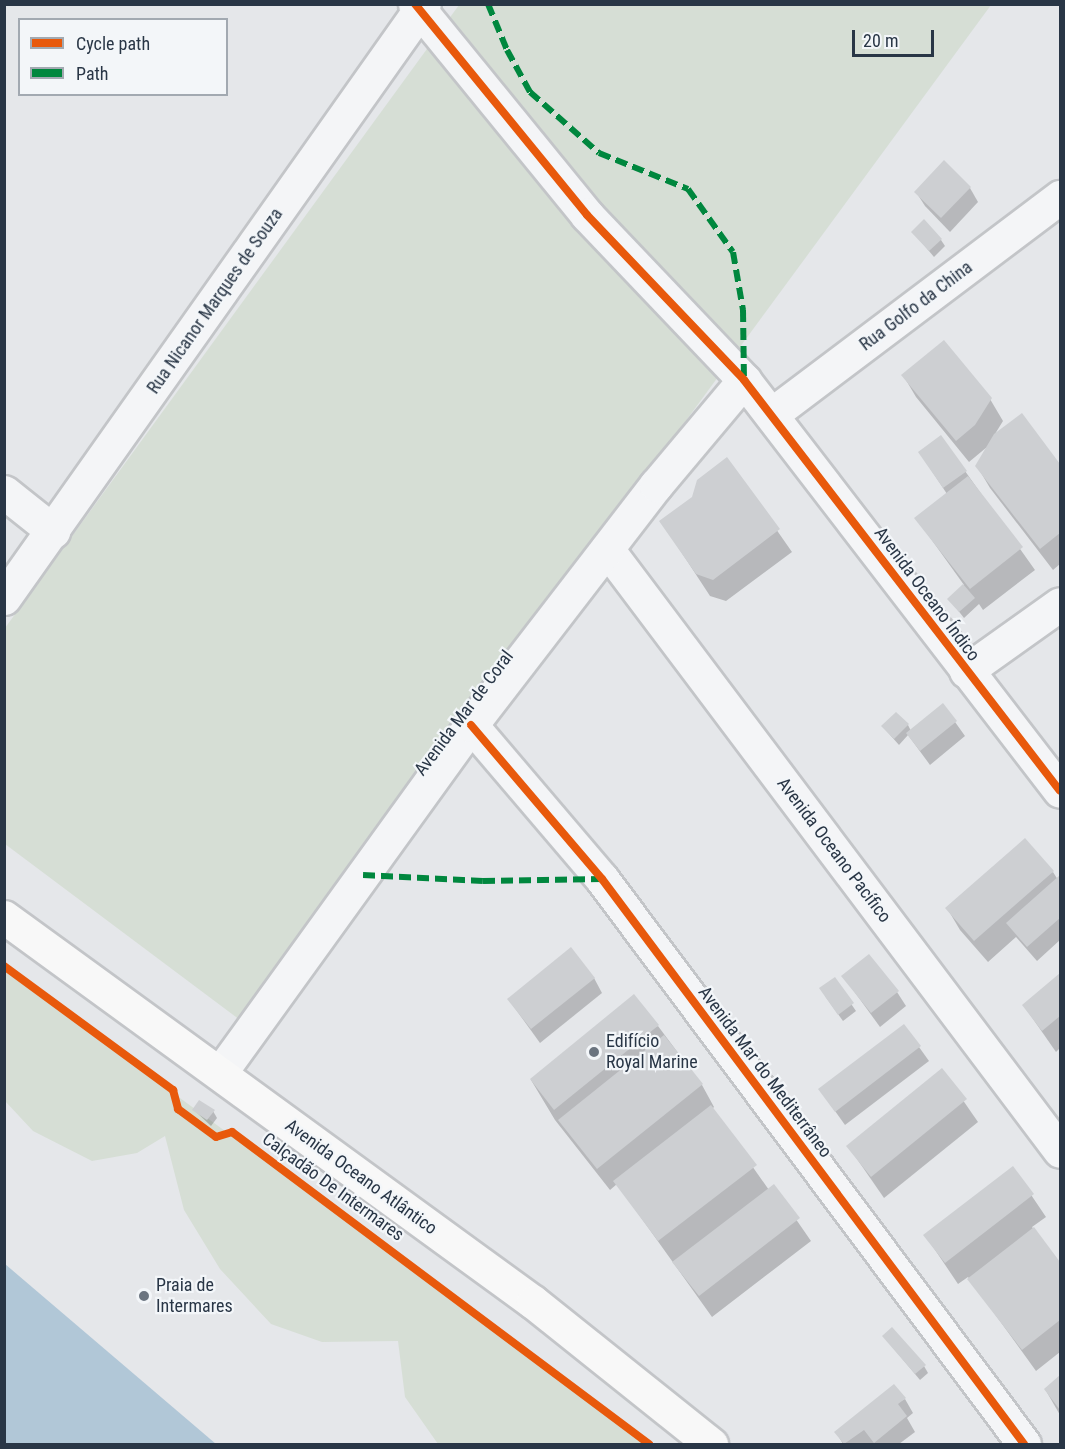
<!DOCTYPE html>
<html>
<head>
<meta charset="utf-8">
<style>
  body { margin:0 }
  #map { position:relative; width:1065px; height:1449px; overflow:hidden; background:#e5e7ea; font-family:"Roboto Condensed",sans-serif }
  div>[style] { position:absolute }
  .green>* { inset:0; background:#d6ded5 }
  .water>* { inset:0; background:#b1c7d7 }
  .shadow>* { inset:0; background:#0003 }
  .building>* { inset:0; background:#cdcfd2 }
  .roads { filter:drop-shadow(2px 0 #c3c5c8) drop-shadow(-2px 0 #c3c5c8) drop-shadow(0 2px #c3c5c8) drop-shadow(0 -2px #c3c5c8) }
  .minor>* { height:33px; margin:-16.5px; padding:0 16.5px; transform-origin:16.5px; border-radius:16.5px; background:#f4f5f7 }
  .major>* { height:33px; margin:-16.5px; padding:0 16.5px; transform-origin:16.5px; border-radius:16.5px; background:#f8f8f8 }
  .quiet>* { height:6px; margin-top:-3px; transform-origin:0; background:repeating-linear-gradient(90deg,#00873e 0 12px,transparent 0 18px) }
  .cycleway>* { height:8px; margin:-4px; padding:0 4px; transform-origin:4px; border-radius:4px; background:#e8590c }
  .dots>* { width:16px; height:16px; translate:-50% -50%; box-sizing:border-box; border:3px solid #f3f6f9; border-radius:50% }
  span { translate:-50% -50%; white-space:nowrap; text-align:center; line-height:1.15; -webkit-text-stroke:4.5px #f3f6f9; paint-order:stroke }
  .street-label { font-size:18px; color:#293646 }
  .poi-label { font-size:18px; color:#293646 }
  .left { translate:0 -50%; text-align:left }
  .frame { position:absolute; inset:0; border:6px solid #293646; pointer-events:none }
  .legend { position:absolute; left:18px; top:18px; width:210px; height:78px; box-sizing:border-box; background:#f3f6f9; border:2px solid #a2a9b1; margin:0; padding:8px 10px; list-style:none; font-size:18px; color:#293646 }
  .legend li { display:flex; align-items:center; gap:12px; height:30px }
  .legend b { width:30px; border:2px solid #a2a9b1 }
  .scale { position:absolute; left:852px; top:30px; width:82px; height:27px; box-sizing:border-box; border:3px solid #293646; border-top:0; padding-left:8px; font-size:18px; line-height:21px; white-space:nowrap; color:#293646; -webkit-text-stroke:4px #f3f6f9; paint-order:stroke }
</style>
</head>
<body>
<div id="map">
  <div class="green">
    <i style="clip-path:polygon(459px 5px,991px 5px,244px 1023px,5px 844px,5px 628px)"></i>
    <i style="clip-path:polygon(4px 969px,652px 1444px,438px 1444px,405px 1397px,398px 1341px,322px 1342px,271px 1324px,220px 1269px,184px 1210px,165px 1136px,137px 1153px,92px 1161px,33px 1131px,5px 1101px)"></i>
  </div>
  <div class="water">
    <i style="clip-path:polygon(5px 1264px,216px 1444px,5px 1444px)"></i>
  </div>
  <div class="shadow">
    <i style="clip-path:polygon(970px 188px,978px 202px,950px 232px,925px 206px,916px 192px)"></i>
    <i style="clip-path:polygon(913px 232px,941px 240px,945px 246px,934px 257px)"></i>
    <i style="clip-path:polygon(903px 375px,990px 399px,1003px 421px,995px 434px,1022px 415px,1060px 467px,1060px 564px,1053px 570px,990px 488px,977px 466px,987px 447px,969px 462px,916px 397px)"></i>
    <i style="clip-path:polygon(920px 453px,965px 471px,1035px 570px,983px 610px,979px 604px,964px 618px,949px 599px,964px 585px,916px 518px,947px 494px)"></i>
    <i style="clip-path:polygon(727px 459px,792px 552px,726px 601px,710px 596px,661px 521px,693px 498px)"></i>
    <i style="clip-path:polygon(943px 705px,965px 736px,930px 765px,908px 735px,899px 745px,883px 727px,908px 725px,911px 731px)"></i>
    <i style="clip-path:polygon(1053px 872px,1058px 880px,1060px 877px,1060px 940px,1037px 961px,1016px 937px,988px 962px,960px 930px,947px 908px)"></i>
    <i style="clip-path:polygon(1060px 975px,1060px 1048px,1056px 1052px,1024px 1006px)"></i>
    <i style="clip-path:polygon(843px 976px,897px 992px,906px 1006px,880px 1027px)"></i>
    <i style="clip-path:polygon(594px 978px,602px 993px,540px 1043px,509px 1000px)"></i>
    <i style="clip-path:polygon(834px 979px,856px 1011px,843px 1021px,825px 996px)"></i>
    <i style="clip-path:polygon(658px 1026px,702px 1085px,714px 1107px,712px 1109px,769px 1190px,773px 1186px,811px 1241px,712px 1317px,617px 1184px,610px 1190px,555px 1120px,531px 1080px)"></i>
    <i style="clip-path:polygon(904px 1026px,929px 1061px,845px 1125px,820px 1090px)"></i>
    <i style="clip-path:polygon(942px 1070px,978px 1122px,884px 1198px,848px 1146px)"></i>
    <i style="clip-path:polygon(194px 1110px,213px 1111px,217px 1118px,211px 1126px)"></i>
    <i style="clip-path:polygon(1013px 1168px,1046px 1217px,1032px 1227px,1060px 1264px,1060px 1352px,1036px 1371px,968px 1277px,958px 1284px,925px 1235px)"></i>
    <i style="clip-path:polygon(884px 1337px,924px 1366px,928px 1373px,920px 1380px)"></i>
    <i style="clip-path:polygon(1060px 1377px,1060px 1415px,1045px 1389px)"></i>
    <i style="clip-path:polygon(905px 1399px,913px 1413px,907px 1418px,915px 1432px,899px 1444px,843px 1444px,836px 1432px)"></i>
  </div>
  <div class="building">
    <i style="clip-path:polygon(944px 160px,971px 187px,941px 218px,914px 192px)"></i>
    <i style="clip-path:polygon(924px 219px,942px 239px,929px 251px,911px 232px)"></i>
    <i style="clip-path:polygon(944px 340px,992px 398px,975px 425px,956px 441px,901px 375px)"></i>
    <i style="clip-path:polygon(1022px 413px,1060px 464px,1060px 533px,1040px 549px,975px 466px,994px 434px)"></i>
    <i style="clip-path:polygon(941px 435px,967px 471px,943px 488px,918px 452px)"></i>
    <i style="clip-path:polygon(727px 457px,780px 529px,713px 580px,696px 574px,659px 521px,692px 497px,697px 480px)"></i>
    <i style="clip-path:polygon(968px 476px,1023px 547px,970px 589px,914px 518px)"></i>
    <i style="clip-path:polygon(963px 584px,975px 598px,959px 612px,947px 599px)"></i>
    <i style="clip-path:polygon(943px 703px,957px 721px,920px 751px,906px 733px)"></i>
    <i style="clip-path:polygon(896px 712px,909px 724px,894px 739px,881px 726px)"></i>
    <i style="clip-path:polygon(1025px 838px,1054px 871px,974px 941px,945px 908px)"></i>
    <i style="clip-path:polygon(1060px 875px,1060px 918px,1027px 947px,1006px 923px)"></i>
    <i style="clip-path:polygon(571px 947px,595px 978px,531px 1029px,507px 999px)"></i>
    <i style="clip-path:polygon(869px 954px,899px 991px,871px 1013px,841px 976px)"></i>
    <i style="clip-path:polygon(1060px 973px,1060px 1016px,1042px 1031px,1022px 1005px)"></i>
    <i style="clip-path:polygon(835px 977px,854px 1003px,838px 1015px,819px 988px)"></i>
    <i style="clip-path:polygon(634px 994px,659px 1025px,554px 1110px,530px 1079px)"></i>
    <i style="clip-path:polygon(904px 1024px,921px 1046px,835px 1112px,818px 1089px)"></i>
    <i style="clip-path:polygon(664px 1035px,703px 1084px,597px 1169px,558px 1120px)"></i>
    <i style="clip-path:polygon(942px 1068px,967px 1099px,871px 1177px,846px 1146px)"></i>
    <i style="clip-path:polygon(199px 1100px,215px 1110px,207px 1120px,192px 1110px)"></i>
    <i style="clip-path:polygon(711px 1105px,757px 1165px,658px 1241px,613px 1181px)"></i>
    <i style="clip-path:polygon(1013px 1166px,1034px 1194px,945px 1263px,923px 1235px)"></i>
    <i style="clip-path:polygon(774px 1184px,800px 1218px,699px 1296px,672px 1262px)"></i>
    <i style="clip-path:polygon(1034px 1227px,1060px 1262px,1060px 1320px,1022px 1350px,967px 1279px)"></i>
    <i style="clip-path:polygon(892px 1327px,926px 1365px,915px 1374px,882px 1336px)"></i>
    <i style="clip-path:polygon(1060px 1375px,1060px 1410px,1044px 1389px)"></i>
    <i style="clip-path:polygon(894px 1384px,906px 1398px,898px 1404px,907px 1416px,874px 1443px,864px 1430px,844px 1444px,834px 1432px)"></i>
  </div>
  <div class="roads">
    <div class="minor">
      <i style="left:415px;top:4px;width:272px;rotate:50.8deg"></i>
      <i style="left:587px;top:215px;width:228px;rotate:46.4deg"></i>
      <i style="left:744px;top:380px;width:518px;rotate:52.44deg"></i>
      <i style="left:772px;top:414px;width:361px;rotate:-37deg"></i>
      <i style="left:4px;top:492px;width:63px;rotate:38.5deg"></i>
      <i style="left:607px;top:549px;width:753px;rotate:53.04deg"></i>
      <i style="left:4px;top:598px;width:727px;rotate:-54.74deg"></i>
      <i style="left:966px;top:671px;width:115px;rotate:-35.5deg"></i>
      <i style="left:471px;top:725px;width:202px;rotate:49.6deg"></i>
      <i style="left:602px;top:879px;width:705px;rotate:53.24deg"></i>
      <i style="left:220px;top:1073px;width:429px;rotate:-54.2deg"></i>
      <i style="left:471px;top:725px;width:303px;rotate:-52.4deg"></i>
      <i style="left:656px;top:485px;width:137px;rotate:-50deg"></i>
    </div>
    <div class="major">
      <i style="left:4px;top:917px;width:654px;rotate:36.05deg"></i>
      <i style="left:533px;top:1302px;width:228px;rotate:38.6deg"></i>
    </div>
  </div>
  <div class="quiet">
    <i style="left:488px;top:4px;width:50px;rotate:67.6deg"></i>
    <i style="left:507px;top:50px;width:48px;rotate:61.3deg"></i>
    <i style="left:530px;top:92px;width:92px;rotate:41.5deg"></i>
    <i style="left:599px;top:153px;width:96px;rotate:22deg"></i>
    <i style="left:688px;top:189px;width:77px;rotate:54.5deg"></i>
    <i style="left:733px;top:252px;width:59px;rotate:80.2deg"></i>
    <i style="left:743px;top:310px;width:70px;rotate:89.2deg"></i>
    <i style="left:363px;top:875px;width:120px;rotate:2.9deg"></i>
    <i style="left:483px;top:881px;width:119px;rotate:-1deg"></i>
  </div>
  <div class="cycleway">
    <i style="left:415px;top:4px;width:272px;rotate:50.8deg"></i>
    <i style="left:587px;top:215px;width:228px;rotate:46.4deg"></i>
    <i style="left:744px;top:380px;width:518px;rotate:52.44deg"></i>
    <i style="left:471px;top:725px;width:202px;rotate:49.6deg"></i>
    <i style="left:602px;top:879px;width:705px;rotate:53.24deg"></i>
    <i style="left:4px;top:966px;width:210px;rotate:36.3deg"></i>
    <i style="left:173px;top:1090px;width:20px;rotate:75deg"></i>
    <i style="left:178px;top:1109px;width:47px;rotate:36.4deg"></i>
    <i style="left:216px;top:1137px;width:17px;rotate:-17deg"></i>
    <i style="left:232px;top:1132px;width:521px;rotate:36.8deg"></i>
  </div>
  <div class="dots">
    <i style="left:594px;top:1052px;background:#6b747f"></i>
    <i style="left:144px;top:1296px;background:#6b747f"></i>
  </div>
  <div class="street-label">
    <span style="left:215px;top:301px;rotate:-55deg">Rua Nicanor Marques de Souza</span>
    <span style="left:916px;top:306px;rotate:-37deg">Rua Golfo da China</span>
    <span style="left:927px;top:594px;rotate:53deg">Avenida Oceano Índico</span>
    <span style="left:464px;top:713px;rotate:-53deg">Avenida Mar de Coral</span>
    <span style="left:834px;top:850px;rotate:53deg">Avenida Oceano Pacífico</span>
    <span style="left:765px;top:1072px;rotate:53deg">Avenida Mar do Mediterrâneo</span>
    <span style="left:361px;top:1177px;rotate:36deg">Avenida Oceano Atlântico</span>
    <span style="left:333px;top:1187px;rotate:36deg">Calçadão De Intermares</span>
  </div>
  <div class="poi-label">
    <span class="left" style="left:606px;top:1052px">Edifício<br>Royal Marine</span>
    <span class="left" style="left:156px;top:1296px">Praia de<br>Intermares</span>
  </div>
  <div class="frame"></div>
  <ul class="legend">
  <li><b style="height:8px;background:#e8590c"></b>Cycle path</li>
  <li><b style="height:8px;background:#00873e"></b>Path</li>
  </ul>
  <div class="scale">20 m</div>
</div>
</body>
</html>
